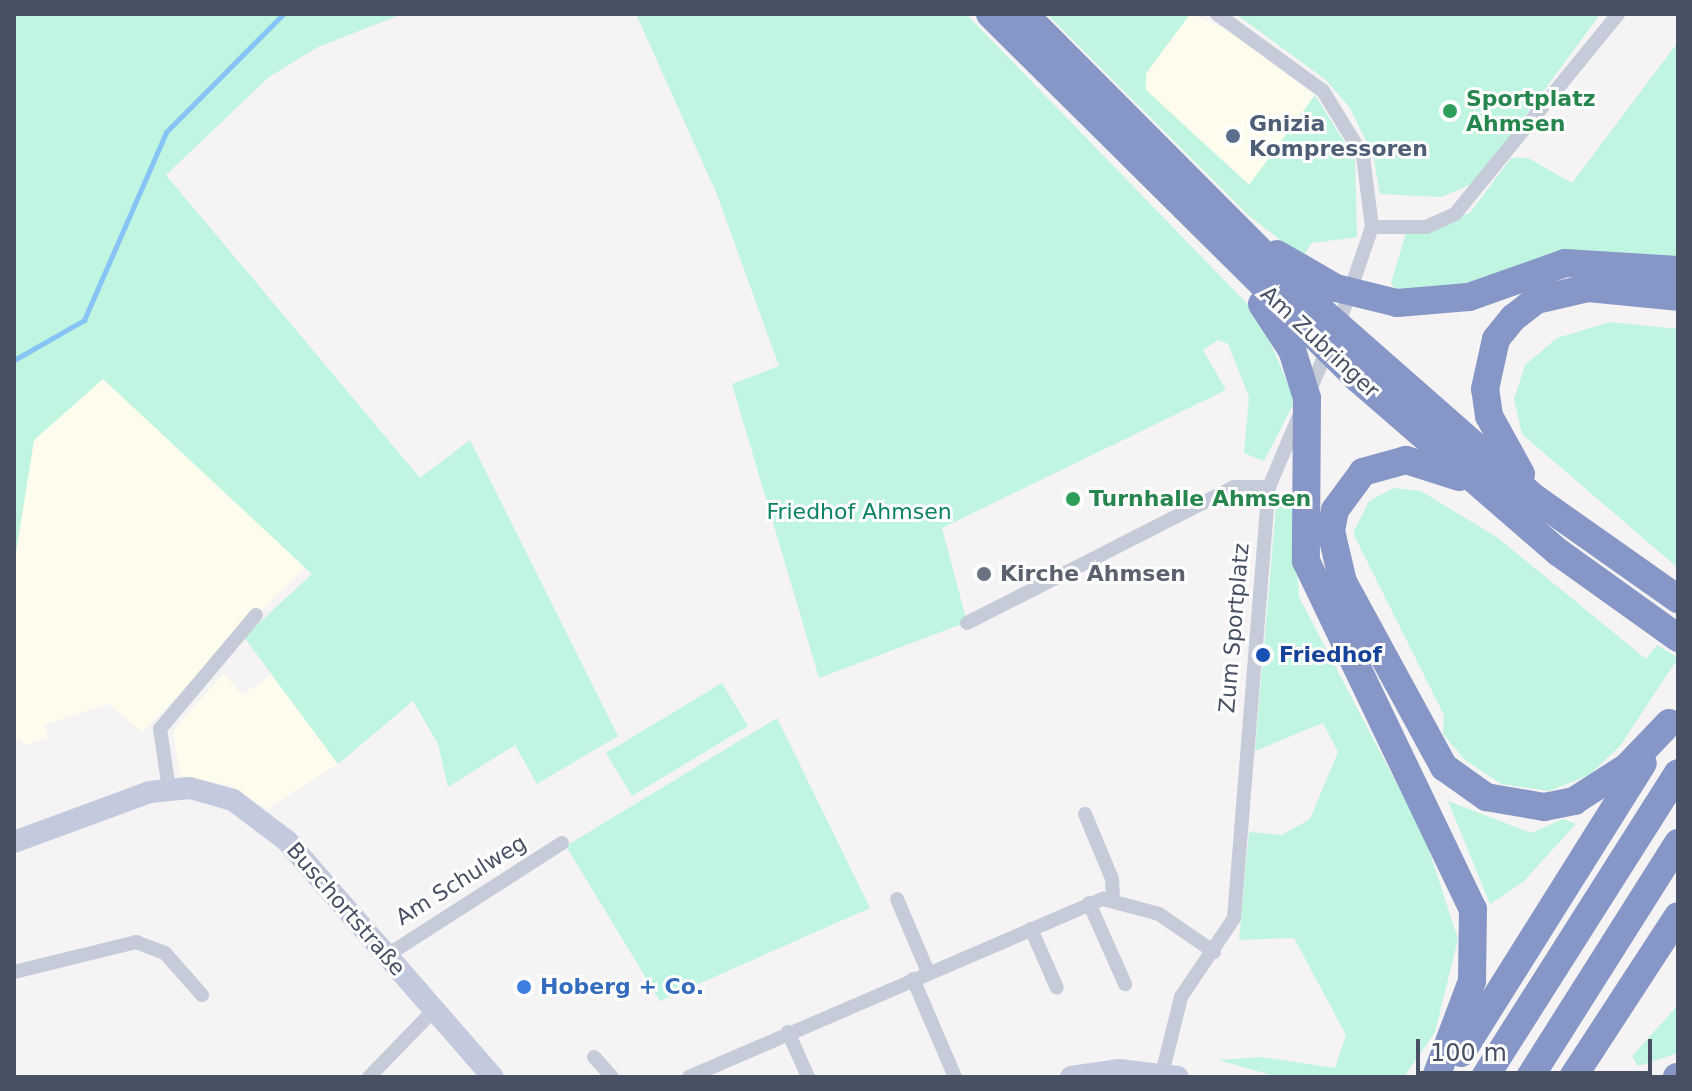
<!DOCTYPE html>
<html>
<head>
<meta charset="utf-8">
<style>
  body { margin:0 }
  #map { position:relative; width:1692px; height:1091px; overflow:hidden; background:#f5f3f3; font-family:"DejaVu Sans",sans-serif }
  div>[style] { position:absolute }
  .commercial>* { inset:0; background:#fefded }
  .green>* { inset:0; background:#bff5e1 }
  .stream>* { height:5px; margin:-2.5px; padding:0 2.5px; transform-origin:2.5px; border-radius:2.5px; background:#87c4f6 }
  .street>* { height:14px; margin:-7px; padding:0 7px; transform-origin:7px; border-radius:7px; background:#c5cbd8 }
  .secondary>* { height:22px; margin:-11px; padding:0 11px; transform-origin:11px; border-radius:11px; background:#c4cadd }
  .highway>* { height:28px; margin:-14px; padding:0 14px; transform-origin:14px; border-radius:14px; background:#8696c6 }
  .dots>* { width:22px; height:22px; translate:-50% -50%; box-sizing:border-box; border:4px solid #fff; border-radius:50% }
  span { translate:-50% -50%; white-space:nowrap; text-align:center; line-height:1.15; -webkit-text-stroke:6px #fff; paint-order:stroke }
  .leisure-label { font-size:22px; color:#27864d; font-weight:700 }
  .left { translate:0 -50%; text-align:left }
  .service-label { font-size:22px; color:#4e5e75; font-weight:700 }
  .street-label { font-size:22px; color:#485063 }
  .park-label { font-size:22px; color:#0d8365 }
  .worship-label { font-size:22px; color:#5b616d; font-weight:700 }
  .transit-label { font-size:22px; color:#164399; font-weight:700 }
  .shop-label { font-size:22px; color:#366cbe; font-weight:700 }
  .frame { position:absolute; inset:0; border:16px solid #485063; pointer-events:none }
  .scale { position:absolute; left:1416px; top:1039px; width:236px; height:36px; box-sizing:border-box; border:4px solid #485063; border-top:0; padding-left:10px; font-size:24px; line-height:28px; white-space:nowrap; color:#485063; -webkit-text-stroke:6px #fff; paint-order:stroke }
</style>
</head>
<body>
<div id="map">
  <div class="commercial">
    <i style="clip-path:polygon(1190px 14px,1224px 28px,1315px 95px,1250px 185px,1146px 90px,1146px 74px)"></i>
    <i style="clip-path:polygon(103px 379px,306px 565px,142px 732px,109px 704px,44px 725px,48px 737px,24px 746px,21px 738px,14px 741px,14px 565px,34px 440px)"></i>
    <i style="clip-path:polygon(224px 673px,242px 695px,271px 675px,338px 764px,266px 809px,231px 786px,180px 776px,173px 731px)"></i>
  </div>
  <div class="green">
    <i style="clip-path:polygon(14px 14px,402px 14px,318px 47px,269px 77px,166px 175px,420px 478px,470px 440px,618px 736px,537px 784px,515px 745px,448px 787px,438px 744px,413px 701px,338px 764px,244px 637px,312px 574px,103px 379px,34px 440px,14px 565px)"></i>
    <i style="clip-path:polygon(636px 14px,966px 14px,1259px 316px,1295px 401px,1264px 461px,1244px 453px,1249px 397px,1228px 344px,1218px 340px,1203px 350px,1226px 390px,942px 528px,967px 622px,819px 678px,732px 384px,779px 366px,716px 192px)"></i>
    <i style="clip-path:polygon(1047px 14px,1190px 14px,1146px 73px,1146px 90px,1249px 185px,1315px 95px,1355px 159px,1357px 237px,1312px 243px,1302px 257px,1248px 215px)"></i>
    <i style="clip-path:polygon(1236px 14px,1600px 14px,1477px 182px,1441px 197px,1380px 194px,1373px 155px,1350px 108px,1326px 80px)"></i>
    <i style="clip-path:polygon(1678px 42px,1678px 258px,1548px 255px,1463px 284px,1398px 291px,1391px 283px,1406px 233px,1470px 213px,1511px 158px,1528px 158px,1572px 183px)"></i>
    <i style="clip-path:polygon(1610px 322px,1678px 329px,1678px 568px,1522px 434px,1514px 399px,1525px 365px,1557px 338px)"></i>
    <i style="clip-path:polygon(1394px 488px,1421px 491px,1498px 538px,1646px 659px,1657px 645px,1678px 658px,1620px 746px,1589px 775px,1549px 791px,1501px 784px,1465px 760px,1443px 734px,1444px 715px,1353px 533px,1369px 501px)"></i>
    <i style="clip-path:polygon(1292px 493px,1299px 597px,1425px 838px,1458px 939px,1435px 1032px,1404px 1077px,1278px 1077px,1218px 1060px,1261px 1057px,1335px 1068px,1346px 1035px,1294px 938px,1239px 940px,1249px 832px,1282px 835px,1310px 819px,1338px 752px,1323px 723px,1255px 751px,1276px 507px)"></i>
    <i style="clip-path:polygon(722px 683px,748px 726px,632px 796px,606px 753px)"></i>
    <i style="clip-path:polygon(777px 718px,870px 908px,660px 1001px,566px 846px)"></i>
    <i style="clip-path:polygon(1448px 801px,1531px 833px,1563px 819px,1576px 824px,1523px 882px,1490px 904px)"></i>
    <i style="clip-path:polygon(1678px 1005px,1678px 1053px,1638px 1066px,1632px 1056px)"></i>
  </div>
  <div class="stream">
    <i style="left:14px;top:360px;width:81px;rotate:-29.7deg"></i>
    <i style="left:84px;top:320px;width:205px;rotate:-66.4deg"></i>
    <i style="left:166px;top:132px;width:166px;rotate:-45.2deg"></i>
  </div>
  <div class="street">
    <i style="left:1217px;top:14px;width:131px;rotate:36deg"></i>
    <i style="left:1323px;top:91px;width:76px;rotate:58.4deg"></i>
    <i style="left:1363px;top:156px;width:72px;rotate:82.8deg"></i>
    <i style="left:1372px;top:227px;width:108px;rotate:108.9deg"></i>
    <i style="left:1372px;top:227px;width:54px"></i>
    <i style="left:1426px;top:227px;width:32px;rotate:-24deg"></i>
    <i style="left:1455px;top:214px;width:258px;rotate:-50.8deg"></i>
    <i style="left:967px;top:623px;width:300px;rotate:-27deg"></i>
    <i style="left:1234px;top:487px;width:35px"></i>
    <i style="left:169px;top:789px;width:61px;rotate:-98.5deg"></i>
    <i style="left:160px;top:729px;width:149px;rotate:-49.9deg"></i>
    <i style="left:1085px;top:814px;width:70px;rotate:67.4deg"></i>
    <i style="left:1112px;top:879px;width:21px;rotate:87deg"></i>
    <i style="left:897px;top:899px;width:79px;rotate:67deg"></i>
    <i style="left:1089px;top:903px;width:89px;rotate:66deg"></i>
    <i style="left:1031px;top:929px;width:64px;rotate:66.2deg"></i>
    <i style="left:386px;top:956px;width:209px;rotate:-32.7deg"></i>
    <i style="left:14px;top:972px;width:126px;rotate:-13.8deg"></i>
    <i style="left:136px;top:942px;width:31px;rotate:21deg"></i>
    <i style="left:165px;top:953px;width:56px;rotate:48.6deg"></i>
    <i style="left:913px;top:979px;width:107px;rotate:66.8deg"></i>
    <i style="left:788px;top:1032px;width:49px;rotate:66deg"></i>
    <i style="left:594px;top:1057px;width:27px;rotate:48deg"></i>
    <i style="left:1162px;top:1074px;width:79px;rotate:-76.1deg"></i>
    <i style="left:1181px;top:997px;width:95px;rotate:-56.1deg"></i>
    <i style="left:1234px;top:918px;width:432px;rotate:-85.4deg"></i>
    <i style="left:1269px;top:487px;width:152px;rotate:-67.1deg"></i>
    <i style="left:369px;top:1077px;width:93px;rotate:-45.9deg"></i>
    <i style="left:689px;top:1077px;width:451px;rotate:-23.3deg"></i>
    <i style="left:1103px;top:899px;width:58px;rotate:15deg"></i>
    <i style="left:1159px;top:914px;width:67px;rotate:34.6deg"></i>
  </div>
  <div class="secondary">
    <i style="left:14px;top:842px;width:145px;rotate:-20.2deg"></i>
    <i style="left:150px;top:792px;width:40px;rotate:-5.7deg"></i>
    <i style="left:190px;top:788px;width:45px;rotate:15.6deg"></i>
    <i style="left:233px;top:800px;width:68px;rotate:37.2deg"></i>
    <i style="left:287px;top:841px;width:313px;rotate:48.9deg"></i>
    <i style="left:1071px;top:1077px;width:49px;rotate:-8.3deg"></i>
    <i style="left:1119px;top:1070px;width:59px;rotate:6.8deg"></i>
  </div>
  <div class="highway">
    <i style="left:990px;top:14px;width:517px;rotate:44.76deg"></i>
    <i style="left:1357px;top:378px;width:266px;rotate:40.9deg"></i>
    <i style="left:1558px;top:552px;width:148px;rotate:35.6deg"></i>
    <i style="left:1024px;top:14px;width:402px;rotate:45.1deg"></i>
    <i style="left:1308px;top:299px;width:303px;rotate:41.3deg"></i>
    <i style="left:1536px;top:499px;width:174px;rotate:35.2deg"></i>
    <i style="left:1277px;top:254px;width:68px;rotate:30deg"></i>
    <i style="left:1336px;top:288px;width:63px;rotate:13.8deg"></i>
    <i style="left:1397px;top:303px;width:72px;rotate:-4.8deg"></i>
    <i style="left:1469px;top:297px;width:102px;rotate:-19.5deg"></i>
    <i style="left:1565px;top:263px;width:113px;rotate:3.5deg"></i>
    <i style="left:1262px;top:304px;width:55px;rotate:56.9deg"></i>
    <i style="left:1292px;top:350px;width:50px;rotate:72.6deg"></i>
    <i style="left:1307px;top:398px;width:163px;rotate:90.4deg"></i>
    <i style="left:1306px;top:561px;width:386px;rotate:64.4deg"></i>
    <i style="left:1473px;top:909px;width:72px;rotate:90.8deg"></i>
    <i style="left:1472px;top:981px;width:103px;rotate:110.6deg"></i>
    <i style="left:1521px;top:474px;width:66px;rotate:-118.9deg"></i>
    <i style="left:1489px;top:416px;width:27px;rotate:-98deg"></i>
    <i style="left:1485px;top:389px;width:51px;rotate:-77.6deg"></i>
    <i style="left:1496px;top:339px;width:27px;rotate:-51deg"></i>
    <i style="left:1513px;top:318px;width:29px;rotate:-38deg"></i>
    <i style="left:1536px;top:300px;width:53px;rotate:-13deg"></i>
    <i style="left:1588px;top:288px;width:90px;rotate:5.7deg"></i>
    <i style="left:1459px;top:477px;width:56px;rotate:-162.2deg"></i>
    <i style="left:1406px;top:460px;width:45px;rotate:164.4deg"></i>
    <i style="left:1363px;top:472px;width:47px;rotate:126.4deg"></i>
    <i style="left:1335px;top:510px;width:21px;rotate:101deg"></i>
    <i style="left:1331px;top:531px;width:52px;rotate:76.8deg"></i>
    <i style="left:1343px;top:582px;width:211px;rotate:61.4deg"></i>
    <i style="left:1444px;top:767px;width:52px;rotate:35.5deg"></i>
    <i style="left:1486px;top:797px;width:59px;rotate:9.8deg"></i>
    <i style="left:1544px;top:807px;width:31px;rotate:-11deg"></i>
    <i style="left:1574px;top:801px;width:63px;rotate:-32.7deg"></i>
    <i style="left:1627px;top:767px;width:61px;rotate:-46.3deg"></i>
    <i style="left:1461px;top:1053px;width:342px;rotate:-57.9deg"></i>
    <i style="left:1485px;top:1077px;width:360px;rotate:-57.6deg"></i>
    <i style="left:1530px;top:1077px;width:277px;rotate:-57.7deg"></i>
    <i style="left:1573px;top:1077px;width:192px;rotate:-56.9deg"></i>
    <i style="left:1677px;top:1077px;width:1px"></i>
  </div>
  <div class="dots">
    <i style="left:1450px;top:111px;background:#2e9e5b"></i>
    <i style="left:1233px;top:136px;background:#5c6f8a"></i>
    <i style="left:1073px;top:499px;background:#2e9e5b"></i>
    <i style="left:984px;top:574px;background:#6b7280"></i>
    <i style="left:1263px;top:655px;background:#1a4fb4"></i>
    <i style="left:524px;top:987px;background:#3f7fe0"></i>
  </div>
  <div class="leisure-label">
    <span class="left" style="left:1466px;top:111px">Sportplatz<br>Ahmsen</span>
    <span class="left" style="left:1089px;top:499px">Turnhalle Ahmsen</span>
  </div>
  <div class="service-label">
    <span class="left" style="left:1249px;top:136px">Gnizia<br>Kompressoren</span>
  </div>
  <div class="street-label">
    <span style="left:1320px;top:342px;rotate:43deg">Am Zubringer</span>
    <span style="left:1234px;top:628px;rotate:-85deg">Zum Sportplatz</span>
    <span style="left:461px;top:880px;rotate:-32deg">Am Schulweg</span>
    <span style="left:346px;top:909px;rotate:49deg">Buschortstraße</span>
  </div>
  <div class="park-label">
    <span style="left:859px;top:512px">Friedhof Ahmsen</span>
  </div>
  <div class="worship-label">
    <span class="left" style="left:1000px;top:574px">Kirche Ahmsen</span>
  </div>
  <div class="transit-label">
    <span class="left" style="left:1279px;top:655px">Friedhof</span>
  </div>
  <div class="shop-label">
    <span class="left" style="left:540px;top:987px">Hoberg + Co.</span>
  </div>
  <div class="frame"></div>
  <div class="scale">100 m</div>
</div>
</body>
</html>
